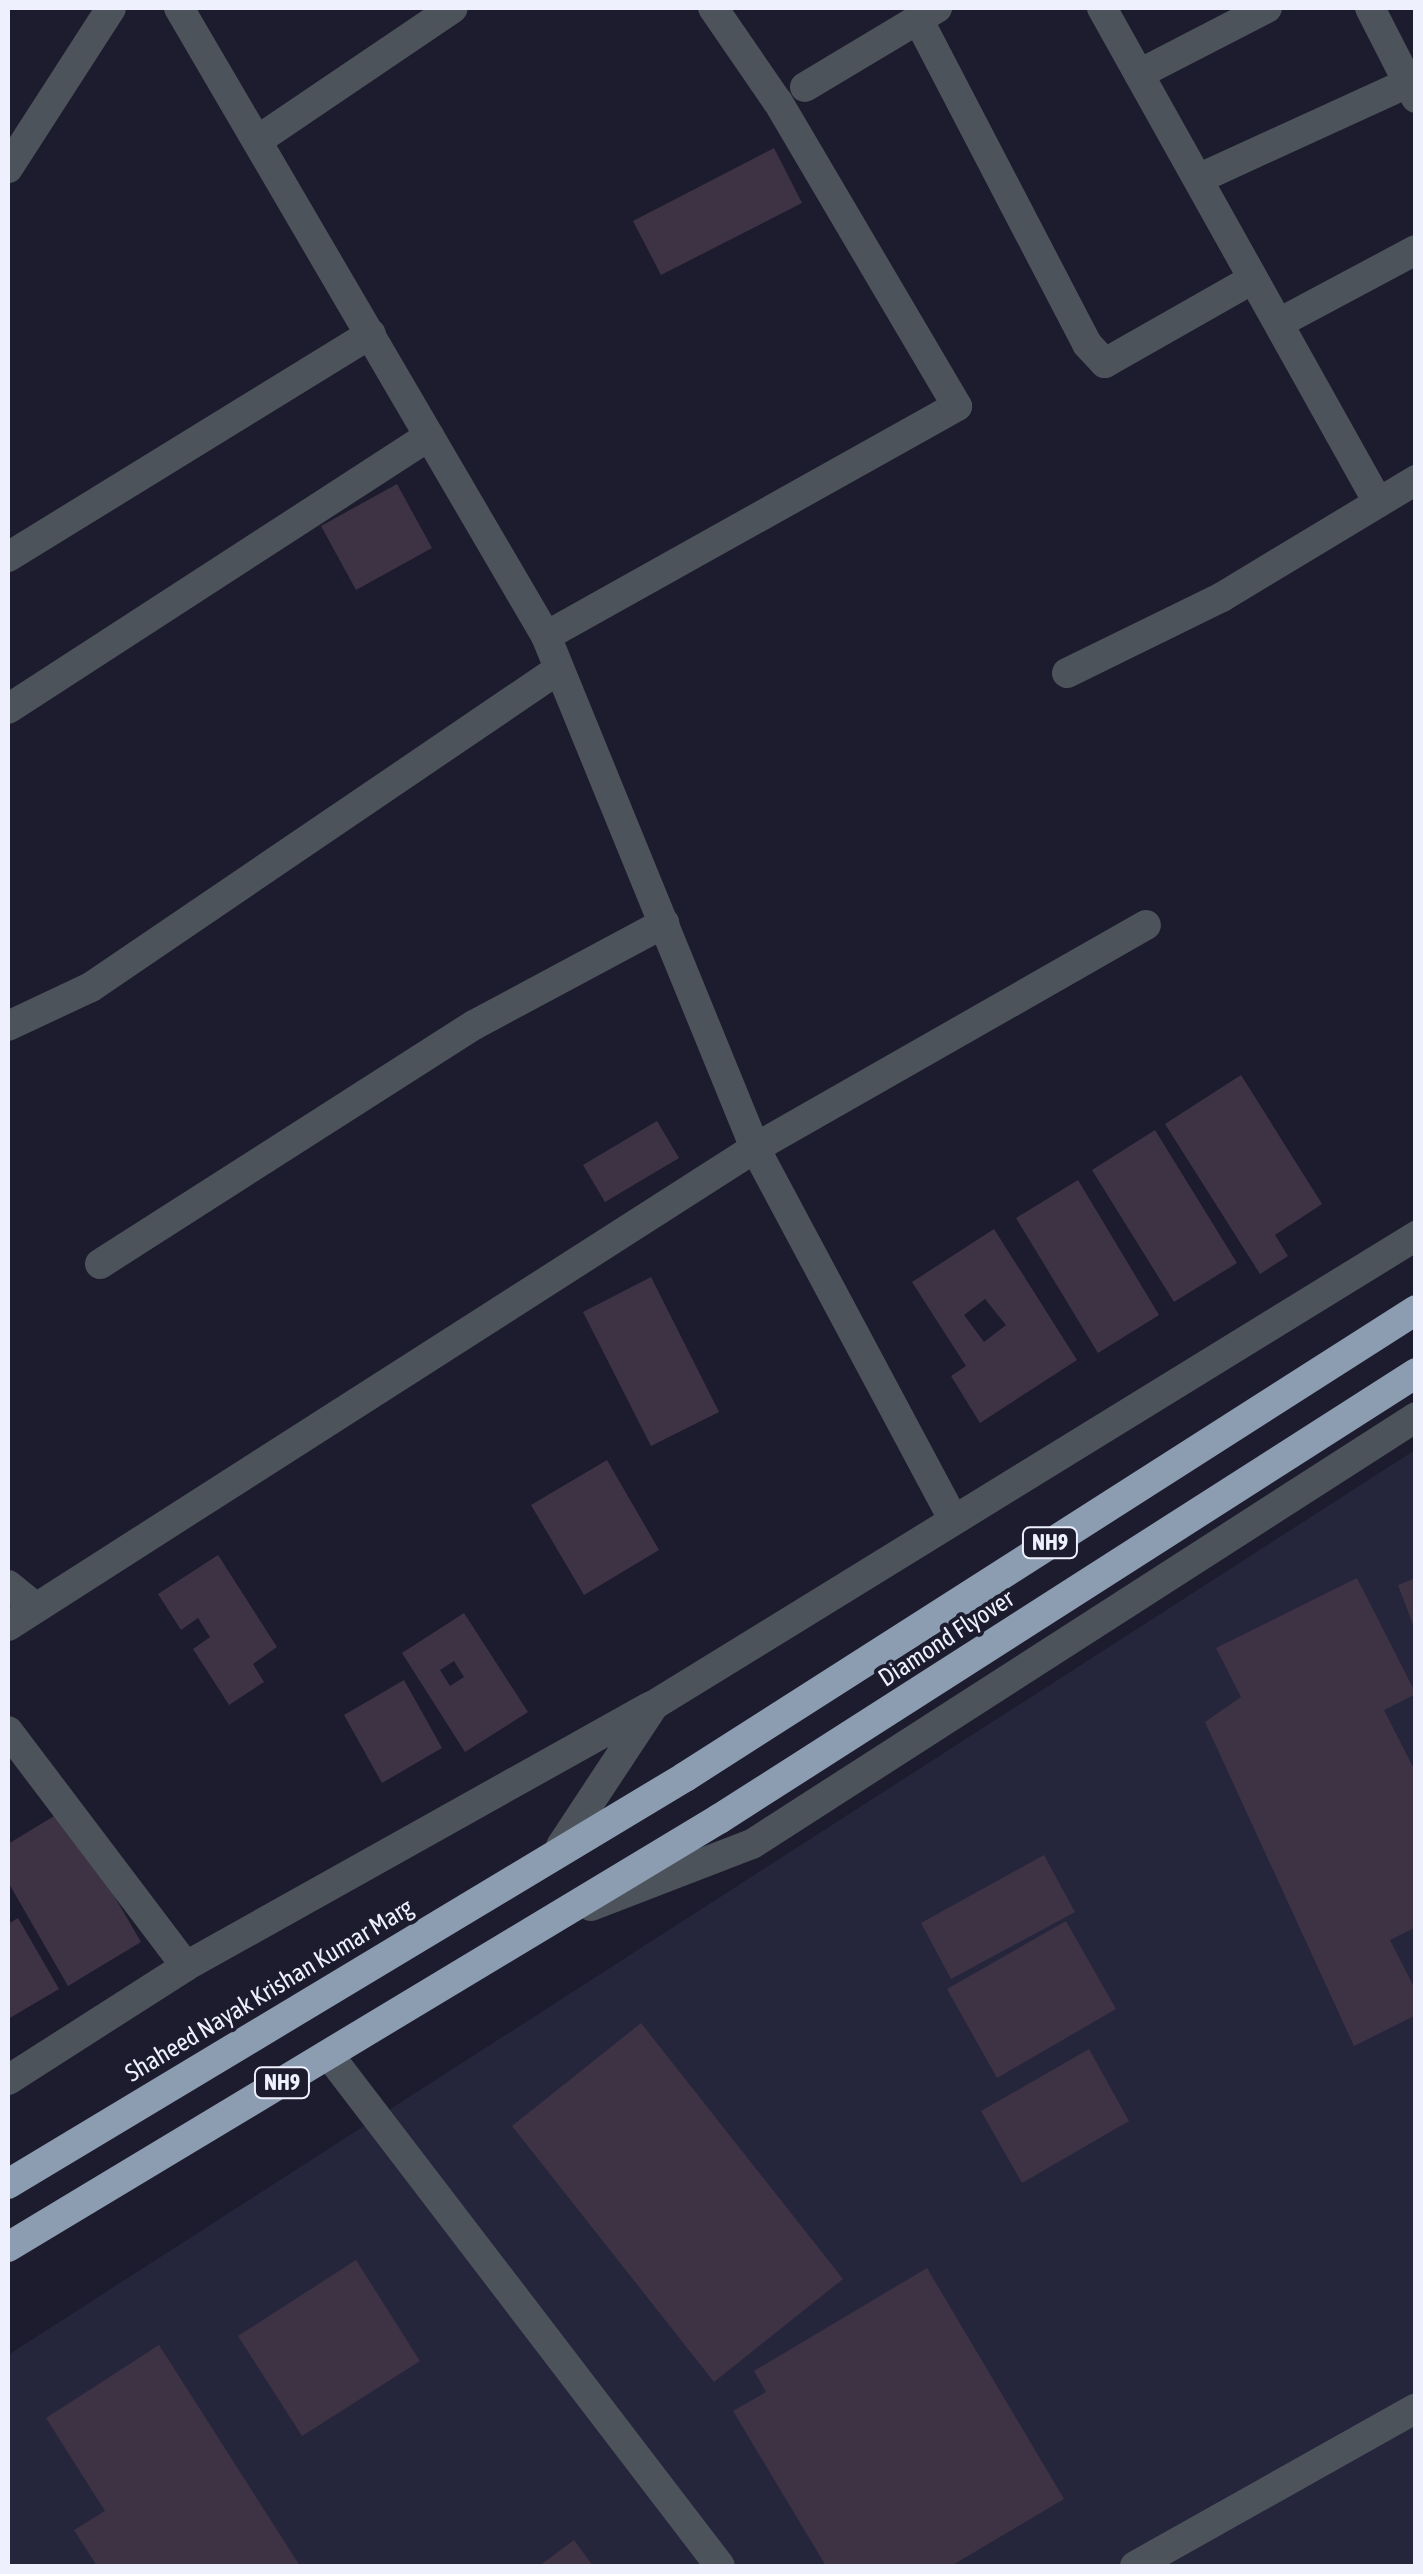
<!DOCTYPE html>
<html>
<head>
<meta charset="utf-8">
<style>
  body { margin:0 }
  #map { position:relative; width:1423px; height:2574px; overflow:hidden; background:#1c1c2e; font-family:"Asap Condensed",sans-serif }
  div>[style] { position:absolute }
  .built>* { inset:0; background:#25253c }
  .building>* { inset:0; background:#3e3344 }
  .minor>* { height:30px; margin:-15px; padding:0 15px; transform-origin:15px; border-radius:15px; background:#4d535b }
  .highway>* { height:30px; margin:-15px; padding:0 15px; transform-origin:15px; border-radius:15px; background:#8d9db1 }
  span { translate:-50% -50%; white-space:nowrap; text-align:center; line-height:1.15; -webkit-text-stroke:8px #1c1c2e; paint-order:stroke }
  .shield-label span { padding:2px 8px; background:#1c1c2e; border:2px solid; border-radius:8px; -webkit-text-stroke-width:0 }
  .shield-label { font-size:22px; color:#eff0fd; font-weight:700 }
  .street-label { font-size:25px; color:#eff0fd }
  .frame { position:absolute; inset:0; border:10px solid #eff0fd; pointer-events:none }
</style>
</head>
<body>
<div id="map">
  <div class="built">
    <i style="clip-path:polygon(1415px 1450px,1415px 2566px,8px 2566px,8px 2355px)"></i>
  </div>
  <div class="building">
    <i style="clip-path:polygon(774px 148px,802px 203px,661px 275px,633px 221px)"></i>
    <i style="clip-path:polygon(397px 484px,432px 548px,356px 590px,321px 526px)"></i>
    <i style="clip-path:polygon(1241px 1075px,1322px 1204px,1275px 1235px,1288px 1256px,1260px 1274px,1165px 1124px)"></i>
    <i style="clip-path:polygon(657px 1121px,679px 1158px,605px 1202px,583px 1165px)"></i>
    <i style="clip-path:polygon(1155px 1130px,1237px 1263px,1174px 1302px,1092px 1170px)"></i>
    <i style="clip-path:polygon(1078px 1180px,1159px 1315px,1098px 1353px,1016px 1218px)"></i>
    <i style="clip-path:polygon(evenodd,994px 1229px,1077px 1360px,980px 1423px,951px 1376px,966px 1366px,912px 1282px,994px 1229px,985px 1299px,1006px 1325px,984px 1342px,964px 1315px,985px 1299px)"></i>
    <i style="clip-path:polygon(651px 1277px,719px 1412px,651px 1446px,583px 1312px)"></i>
    <i style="clip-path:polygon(607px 1460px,659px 1550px,584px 1595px,531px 1505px)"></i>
    <i style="clip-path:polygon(218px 1555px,277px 1647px,253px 1664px,264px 1682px,229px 1705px,193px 1649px,210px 1637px,198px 1618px,181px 1630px,158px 1594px)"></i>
    <i style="clip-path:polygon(1357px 1578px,1416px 1694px,1384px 1710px,1416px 1773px,1416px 1927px,1390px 1940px,1416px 1991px,1416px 2015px,1354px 2046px,1205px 1722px,1241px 1697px,1216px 1648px)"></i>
    <i style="clip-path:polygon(1416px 1578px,1416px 1630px,1415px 1630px,1398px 1585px)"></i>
    <i style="clip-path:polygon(evenodd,464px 1613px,528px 1712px,465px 1752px,402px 1653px,464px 1613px,454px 1661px,464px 1677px,450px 1686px,440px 1670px,454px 1661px)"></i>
    <i style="clip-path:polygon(404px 1680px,442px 1748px,382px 1783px,344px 1715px)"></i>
    <i style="clip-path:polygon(64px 1810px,141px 1942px,68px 1986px,8px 1882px,8px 1844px)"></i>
    <i style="clip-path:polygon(1044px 1855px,1075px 1912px,951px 1979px,921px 1923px)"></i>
    <i style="clip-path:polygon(18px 1918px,59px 1989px,8px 2019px,8px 1924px)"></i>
    <i style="clip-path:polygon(1066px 1921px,1116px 2009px,997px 2078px,947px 1989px)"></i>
    <i style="clip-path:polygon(641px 2023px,843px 2279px,714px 2382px,512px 2126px)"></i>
    <i style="clip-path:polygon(1089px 2049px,1129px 2121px,1022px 2183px,981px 2111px)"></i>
    <i style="clip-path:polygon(356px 2260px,420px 2361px,302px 2436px,238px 2336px)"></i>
    <i style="clip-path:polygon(927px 2268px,1064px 2499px,951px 2566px,826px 2566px,733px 2411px,766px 2392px,754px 2371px)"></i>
    <i style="clip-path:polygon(159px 2345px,300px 2566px,97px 2566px,74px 2530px,105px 2511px,46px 2418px)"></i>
    <i style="clip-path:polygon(574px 2540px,593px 2566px,539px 2566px)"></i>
  </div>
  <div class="minor">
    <i style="left:179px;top:8px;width:727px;rotate:59.7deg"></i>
    <i style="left:546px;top:636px;width:553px;rotate:67.79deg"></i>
    <i style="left:755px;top:1148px;width:418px;rotate:61.9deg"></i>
    <i style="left:1102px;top:8px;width:566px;rotate:60.81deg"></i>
    <i style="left:1370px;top:8px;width:101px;rotate:62.9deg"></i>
    <i style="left:919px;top:21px;width:364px;rotate:62.5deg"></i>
    <i style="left:1087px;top:344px;width:26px;rotate:47deg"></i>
    <i style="left:1105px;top:363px;width:170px;rotate:-29.6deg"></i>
    <i style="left:1139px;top:74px;width:144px;rotate:-27.3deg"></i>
    <i style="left:805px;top:87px;width:154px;rotate:-30.9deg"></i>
    <i style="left:258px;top:140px;width:235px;rotate:-34.1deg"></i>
    <i style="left:8px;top:168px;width:190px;rotate:-57.2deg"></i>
    <i style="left:1198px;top:179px;width:240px;rotate:-24.6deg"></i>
    <i style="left:1279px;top:323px;width:155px;rotate:-28.1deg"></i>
    <i style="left:8px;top:557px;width:426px;rotate:-31.6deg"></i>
    <i style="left:546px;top:636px;width:471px;rotate:-29.2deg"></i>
    <i style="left:957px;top:406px;width:354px;rotate:-120.5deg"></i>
    <i style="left:777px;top:101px;width:113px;rotate:-124.5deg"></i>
    <i style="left:1067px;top:673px;width:173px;rotate:-26.1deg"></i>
    <i style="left:1222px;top:597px;width:227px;rotate:-31.1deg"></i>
    <i style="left:8px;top:709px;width:502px;rotate:-32.96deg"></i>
    <i style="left:8px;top:1026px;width:92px;rotate:-25.2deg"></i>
    <i style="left:91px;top:987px;width:566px;rotate:-34.2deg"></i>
    <i style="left:100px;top:1264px;width:444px;rotate:-32.6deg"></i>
    <i style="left:474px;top:1025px;width:216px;rotate:-28.2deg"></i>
    <i style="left:8px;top:1585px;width:36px;rotate:39deg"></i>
    <i style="left:8px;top:1626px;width:887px;rotate:-32.61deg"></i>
    <i style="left:755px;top:1148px;width:450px;rotate:-29.7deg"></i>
    <i style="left:8px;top:1731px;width:295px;rotate:52.9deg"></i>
    <i style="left:561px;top:1846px;width:169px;rotate:-56.6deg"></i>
    <i style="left:654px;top:1705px;width:895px;rotate:-31.61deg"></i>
    <i style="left:591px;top:1906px;width:173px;rotate:-21.1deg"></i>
    <i style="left:752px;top:1844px;width:789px;rotate:-32.74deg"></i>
    <i style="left:329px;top:2055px;width:643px;rotate:52.58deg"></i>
    <i style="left:8px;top:2080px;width:211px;rotate:-32.6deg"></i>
    <i style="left:186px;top:1966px;width:531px;rotate:-29.22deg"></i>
    <i style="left:1135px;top:2566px;width:322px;rotate:-29.3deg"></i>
  </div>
  <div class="highway">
    <i style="left:8px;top:2184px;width:790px;rotate:-31.01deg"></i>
    <i style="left:685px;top:1777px;width:867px;rotate:-32.57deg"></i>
    <i style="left:8px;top:2247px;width:830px;rotate:-31.05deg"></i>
    <i style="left:719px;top:1819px;width:827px;rotate:-32.61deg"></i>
  </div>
  <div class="shield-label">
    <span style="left:1050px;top:1543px">NH9</span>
    <span style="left:282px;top:2083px">NH9</span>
  </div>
  <div class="street-label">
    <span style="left:946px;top:1638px;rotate:-33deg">Diamond Flyover</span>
    <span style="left:269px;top:1990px;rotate:-31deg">Shaheed Nayak Krishan Kumar Marg</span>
  </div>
  <div class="frame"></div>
</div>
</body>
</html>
